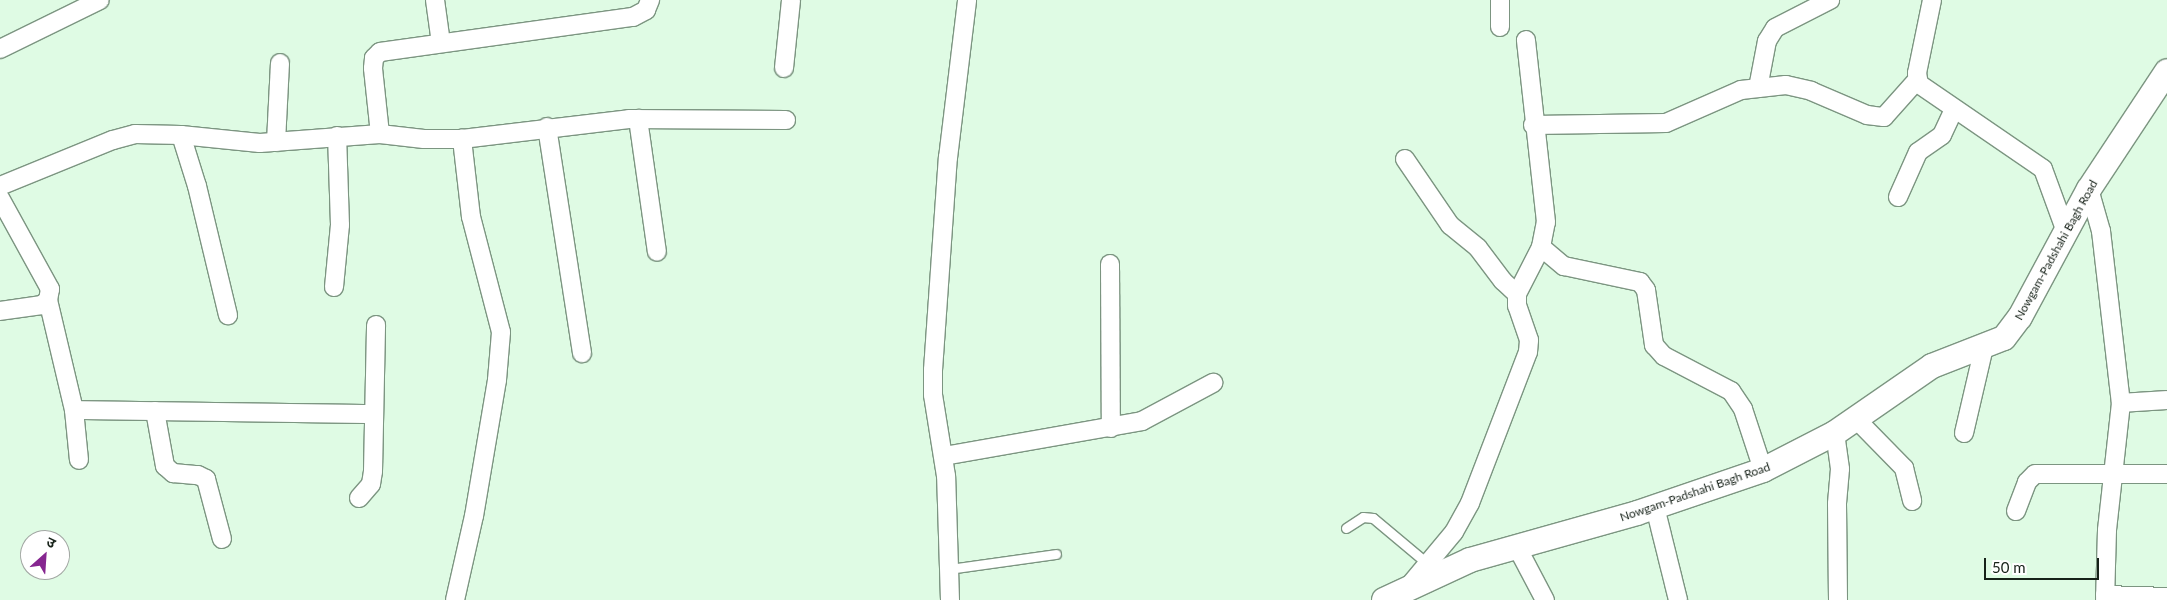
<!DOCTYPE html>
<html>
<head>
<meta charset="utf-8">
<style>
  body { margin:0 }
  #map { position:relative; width:2167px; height:600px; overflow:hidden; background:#dffbe4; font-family:Lato,"Noto Sans Devanagari",sans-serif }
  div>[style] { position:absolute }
  .roads { filter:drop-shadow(1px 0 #7c9581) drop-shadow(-1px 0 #7c9581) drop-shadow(0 1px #7c9581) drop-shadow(0 -1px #7c9581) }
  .lane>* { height:9px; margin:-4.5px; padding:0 4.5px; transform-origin:4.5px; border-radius:4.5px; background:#fff }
  .street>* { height:18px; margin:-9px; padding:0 9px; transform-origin:9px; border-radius:9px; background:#fff }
  .secondary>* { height:24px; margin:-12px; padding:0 12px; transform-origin:12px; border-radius:12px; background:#fff }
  span { translate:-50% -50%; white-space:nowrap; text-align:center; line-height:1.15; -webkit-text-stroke:5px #fff; paint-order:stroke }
  .street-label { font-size:12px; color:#172219 }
  .north { position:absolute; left:20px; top:530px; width:50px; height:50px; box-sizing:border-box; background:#fff; border:1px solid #a2a7a3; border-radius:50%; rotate:26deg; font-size:14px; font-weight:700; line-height:20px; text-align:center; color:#172219 }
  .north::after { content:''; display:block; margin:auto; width:18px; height:22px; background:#862690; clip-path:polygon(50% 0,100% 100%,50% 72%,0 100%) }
  .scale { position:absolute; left:1984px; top:558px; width:115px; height:22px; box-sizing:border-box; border:2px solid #172219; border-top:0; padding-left:6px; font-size:15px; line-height:18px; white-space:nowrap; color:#172219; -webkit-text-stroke:4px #fff; paint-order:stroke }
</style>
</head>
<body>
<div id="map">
  <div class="roads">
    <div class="lane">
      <i style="left:1346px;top:528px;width:20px;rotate:-33deg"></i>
      <i style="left:1363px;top:517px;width:10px;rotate:6deg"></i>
      <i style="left:1373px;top:518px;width:72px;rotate:39.9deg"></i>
      <i style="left:949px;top:569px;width:108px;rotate:-8deg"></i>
    </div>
    <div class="street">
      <i style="left:435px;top:0;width:43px;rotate:82.1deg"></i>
      <i style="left:1932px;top:0;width:75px;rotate:101.6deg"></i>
      <i style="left:1917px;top:73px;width:11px;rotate:80deg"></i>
      <i style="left:1919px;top:84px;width:150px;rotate:34.4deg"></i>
      <i style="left:2043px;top:169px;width:67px;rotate:69.9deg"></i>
      <i style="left:1500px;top:27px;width:27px;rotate:-90deg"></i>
      <i style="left:0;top:49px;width:111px;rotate:-26.1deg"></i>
      <i style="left:784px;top:68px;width:68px;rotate:-84.1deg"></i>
      <i style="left:1758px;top:88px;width:48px;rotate:-79.2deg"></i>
      <i style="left:1767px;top:41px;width:15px;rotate:-58deg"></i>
      <i style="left:1775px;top:28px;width:62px;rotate:-27deg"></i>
      <i style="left:638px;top:119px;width:134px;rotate:81.9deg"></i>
      <i style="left:1533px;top:125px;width:133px;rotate:-0.9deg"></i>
      <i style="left:1666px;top:123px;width:82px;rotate:-23.7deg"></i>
      <i style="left:1741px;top:90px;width:45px;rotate:-6.3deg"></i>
      <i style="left:1786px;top:85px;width:26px;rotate:13deg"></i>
      <i style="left:1811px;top:91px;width:61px;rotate:23.2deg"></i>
      <i style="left:1867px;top:115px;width:17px;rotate:7deg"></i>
      <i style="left:1884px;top:117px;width:50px;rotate:-48.3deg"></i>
      <i style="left:547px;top:127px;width:229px;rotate:81.2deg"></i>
      <i style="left:380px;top:134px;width:66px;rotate:-96.1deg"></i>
      <i style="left:373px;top:68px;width:10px;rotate:-84deg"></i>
      <i style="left:374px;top:58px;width:8px;rotate:-45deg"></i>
      <i style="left:380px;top:52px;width:255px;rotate:-7.9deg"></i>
      <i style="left:633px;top:17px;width:15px;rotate:-28deg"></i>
      <i style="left:646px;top:10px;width:11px;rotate:-68deg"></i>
      <i style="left:181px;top:135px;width:53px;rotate:72.6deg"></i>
      <i style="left:197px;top:186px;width:133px;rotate:76.5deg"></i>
      <i style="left:276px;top:142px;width:79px;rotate:-87.1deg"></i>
      <i style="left:1405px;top:159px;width:80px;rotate:55.7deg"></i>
      <i style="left:1450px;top:225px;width:36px;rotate:39deg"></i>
      <i style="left:1478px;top:248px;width:41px;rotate:52.9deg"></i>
      <i style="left:1503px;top:281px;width:19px;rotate:43deg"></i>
      <i style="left:0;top:186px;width:122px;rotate:-22.2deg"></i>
      <i style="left:113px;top:140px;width:23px;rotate:-15deg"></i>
      <i style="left:135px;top:134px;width:46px;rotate:1.2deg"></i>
      <i style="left:181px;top:135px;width:79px;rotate:5.8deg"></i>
      <i style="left:260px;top:143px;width:120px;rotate:-4.3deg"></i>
      <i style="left:380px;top:134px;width:44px;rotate:6.5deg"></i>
      <i style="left:424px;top:139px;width:38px"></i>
      <i style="left:462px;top:139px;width:168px;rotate:-6.8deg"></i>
      <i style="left:629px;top:119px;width:157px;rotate:0.4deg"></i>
      <i style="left:2089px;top:189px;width:44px;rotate:74.1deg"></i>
      <i style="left:2101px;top:231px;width:173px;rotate:83.4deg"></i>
      <i style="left:2121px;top:403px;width:128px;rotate:96.3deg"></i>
      <i style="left:2107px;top:530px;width:70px;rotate:91.6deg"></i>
      <i style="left:1898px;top:197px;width:49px;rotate:-66deg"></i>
      <i style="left:1918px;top:152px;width:29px;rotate:-35deg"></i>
      <i style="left:1942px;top:135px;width:29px;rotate:-65deg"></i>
      <i style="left:0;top:198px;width:104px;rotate:61.2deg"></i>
      <i style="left:50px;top:289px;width:11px;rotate:100deg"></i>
      <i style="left:48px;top:300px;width:8px;rotate:140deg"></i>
      <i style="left:42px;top:305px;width:42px;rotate:171.9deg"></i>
      <i style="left:1541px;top:247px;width:30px;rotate:40deg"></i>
      <i style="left:1564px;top:266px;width:78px;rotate:11.9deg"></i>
      <i style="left:1640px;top:282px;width:10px;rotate:53deg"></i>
      <i style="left:1646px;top:290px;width:56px;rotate:81.7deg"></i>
      <i style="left:1654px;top:345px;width:15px;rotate:48deg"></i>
      <i style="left:1664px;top:356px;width:76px;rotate:27.6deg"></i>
      <i style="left:1731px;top:391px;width:22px;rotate:56deg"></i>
      <i style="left:1743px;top:409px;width:64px;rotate:71.8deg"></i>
      <i style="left:1110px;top:264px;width:164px;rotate:89.7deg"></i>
      <i style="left:334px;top:287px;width:62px;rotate:-84.5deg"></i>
      <i style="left:340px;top:225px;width:89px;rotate:-91.9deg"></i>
      <i style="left:48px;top:300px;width:113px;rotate:76.7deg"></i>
      <i style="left:74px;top:410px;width:50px;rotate:84.3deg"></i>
      <i style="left:2121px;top:403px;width:46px;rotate:-3.7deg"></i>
      <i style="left:74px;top:410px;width:300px;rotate:0.8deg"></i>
      <i style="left:155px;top:411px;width:56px;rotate:79.7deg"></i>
      <i style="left:165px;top:466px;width:11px;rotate:41deg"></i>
      <i style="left:173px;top:473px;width:25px;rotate:5deg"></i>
      <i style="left:198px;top:475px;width:9px;rotate:27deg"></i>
      <i style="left:206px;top:479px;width:62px;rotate:75.1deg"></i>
      <i style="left:1856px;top:419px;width:69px;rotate:45.6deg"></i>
      <i style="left:1904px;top:468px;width:34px;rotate:76deg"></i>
      <i style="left:1835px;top:433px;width:36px;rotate:82deg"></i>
      <i style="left:1840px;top:469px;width:35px;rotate:95deg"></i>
      <i style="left:1837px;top:504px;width:96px;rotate:89.4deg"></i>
      <i style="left:1964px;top:433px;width:88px;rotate:-76.9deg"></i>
      <i style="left:944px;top:456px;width:201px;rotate:-10deg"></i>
      <i style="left:1142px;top:421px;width:81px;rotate:-28.2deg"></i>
      <i style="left:359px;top:498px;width:18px;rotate:-49deg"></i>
      <i style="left:371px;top:484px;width:13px;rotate:-81deg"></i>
      <i style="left:373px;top:471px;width:146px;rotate:-88.8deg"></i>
      <i style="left:1655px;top:507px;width:96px;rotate:76.1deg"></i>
      <i style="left:2016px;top:511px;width:31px;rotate:-69deg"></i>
      <i style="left:2027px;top:482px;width:11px;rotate:-45deg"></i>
      <i style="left:2035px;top:474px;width:132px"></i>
      <i style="left:1517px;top:547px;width:60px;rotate:62.2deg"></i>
      <i style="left:1409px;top:586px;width:70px;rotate:-50.2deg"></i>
      <i style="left:1454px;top:532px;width:33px;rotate:-61deg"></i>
      <i style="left:1470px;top:503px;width:162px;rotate:-69deg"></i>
      <i style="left:1528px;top:352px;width:12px;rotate:-85deg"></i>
      <i style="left:1529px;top:340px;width:36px;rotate:-109deg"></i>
      <i style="left:1517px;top:306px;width:12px;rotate:-90deg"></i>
      <i style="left:1517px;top:294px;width:53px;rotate:-62.9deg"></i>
      <i style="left:1541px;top:247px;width:25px;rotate:-79deg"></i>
      <i style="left:1546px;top:222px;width:183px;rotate:-96.3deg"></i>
      <i style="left:2105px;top:595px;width:62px;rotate:1.8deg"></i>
      <i style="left:455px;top:600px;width:86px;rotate:-77.3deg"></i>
      <i style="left:474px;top:516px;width:138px;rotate:-80.4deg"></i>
      <i style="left:497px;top:380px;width:48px;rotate:-85.2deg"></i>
      <i style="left:501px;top:332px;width:119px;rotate:-104.6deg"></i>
      <i style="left:471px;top:217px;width:79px;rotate:-96.6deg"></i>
      <i style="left:950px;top:600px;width:124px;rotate:-91.8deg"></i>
      <i style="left:946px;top:476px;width:82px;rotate:-99.1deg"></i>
      <i style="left:933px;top:395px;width:25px;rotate:-90deg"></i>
      <i style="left:933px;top:370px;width:213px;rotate:-86deg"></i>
      <i style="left:948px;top:158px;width:159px;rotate:-83.1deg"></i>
    </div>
    <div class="secondary">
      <i style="left:1384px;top:600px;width:95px;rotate:-24.9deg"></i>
      <i style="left:1470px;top:560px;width:173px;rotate:-15.7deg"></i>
      <i style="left:1637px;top:513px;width:133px;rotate:-18.8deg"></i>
      <i style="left:1763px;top:470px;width:81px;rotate:-27.2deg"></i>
      <i style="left:1835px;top:433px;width:118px;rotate:-34.6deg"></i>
      <i style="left:1932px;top:366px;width:77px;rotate:-21.3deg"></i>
      <i style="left:2004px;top:338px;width:26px;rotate:-53deg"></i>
      <i style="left:2020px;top:317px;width:145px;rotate:-61.7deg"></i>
      <i style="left:2089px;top:189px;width:141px;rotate:-56.5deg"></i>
    </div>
  </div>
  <div class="street-label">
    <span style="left:2056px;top:250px;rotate:-61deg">Nowgam-Padshahi Bagh Road</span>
    <span style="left:1695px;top:492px;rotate:-19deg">Nowgam-Padshahi Bagh Road</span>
  </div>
  <div class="north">उ</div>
  <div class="scale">50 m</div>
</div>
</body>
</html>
